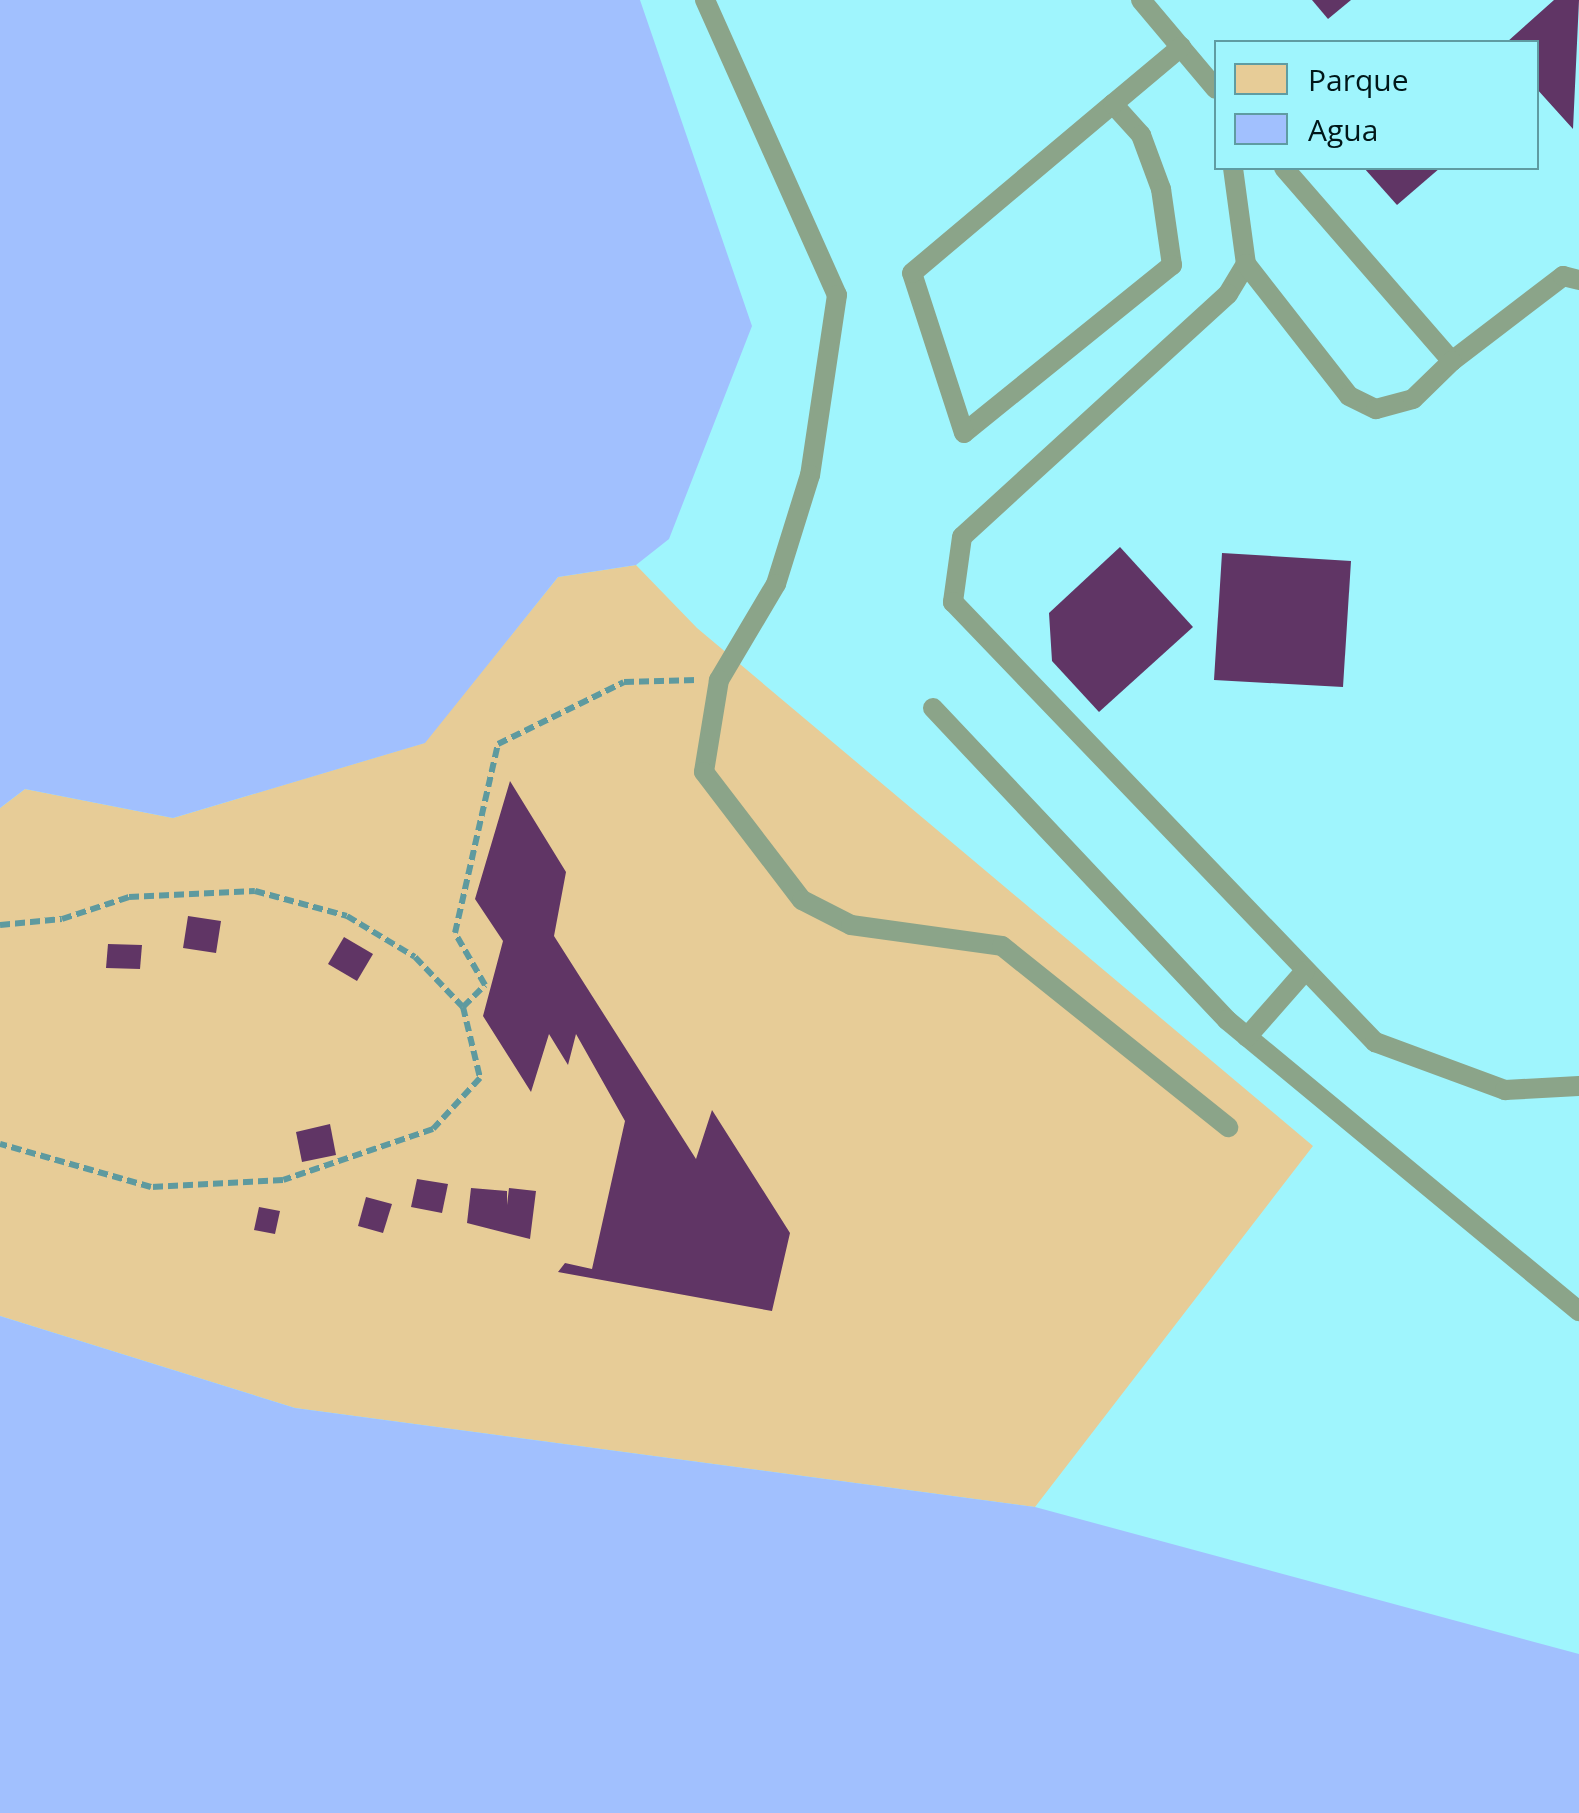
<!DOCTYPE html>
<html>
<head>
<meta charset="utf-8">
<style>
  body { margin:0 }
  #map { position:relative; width:1579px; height:1813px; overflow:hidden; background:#9ff5fd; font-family:"Open Sans",sans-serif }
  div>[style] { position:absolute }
  .green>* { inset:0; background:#e7cc97 }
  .water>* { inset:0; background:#a1c0fe }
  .building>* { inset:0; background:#603565 }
  .path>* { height:6px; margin-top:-3px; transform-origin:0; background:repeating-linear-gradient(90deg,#5e9a9f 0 10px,transparent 0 15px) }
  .lane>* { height:20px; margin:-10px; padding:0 10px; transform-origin:10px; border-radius:10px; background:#8ba489 }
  span { translate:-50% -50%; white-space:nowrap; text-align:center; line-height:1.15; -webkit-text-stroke:10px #9ff5fd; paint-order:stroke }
  .legend { position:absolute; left:1214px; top:40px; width:325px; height:130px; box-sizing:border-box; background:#9ff5fd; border:2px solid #5f9ca2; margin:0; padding:12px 18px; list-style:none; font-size:30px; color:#001719 }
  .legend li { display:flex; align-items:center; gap:20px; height:50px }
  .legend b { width:50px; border:2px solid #5f9ca2 }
</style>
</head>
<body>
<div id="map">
  <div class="green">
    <i style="clip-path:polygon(636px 565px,697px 628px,1313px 1146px,1035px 1507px,295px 1408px,0 1316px,0 808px,25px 789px,173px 818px,424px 743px,558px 577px)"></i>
  </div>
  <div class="water">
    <i style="clip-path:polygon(0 0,640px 0,752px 326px,669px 539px,636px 565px,558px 577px,425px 743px,173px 818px,25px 789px,0 808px)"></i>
    <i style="clip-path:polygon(0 1316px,295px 1408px,1035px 1507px,1579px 1654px,1579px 1813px,0 1813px)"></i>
  </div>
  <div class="building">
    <i style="clip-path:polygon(1312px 0,1351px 0,1328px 19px)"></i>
    <i style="clip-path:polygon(1554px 0,1579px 0,1573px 129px,1536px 88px,1536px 42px,1507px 42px)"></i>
    <i style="clip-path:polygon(1364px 168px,1440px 168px,1397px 205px)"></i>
    <i style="clip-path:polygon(1120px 547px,1193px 627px,1099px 712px,1052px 661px,1049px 613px)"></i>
    <i style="clip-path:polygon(1222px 553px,1351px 561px,1343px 687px,1214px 680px)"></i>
    <i style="clip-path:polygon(510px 781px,566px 872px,554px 936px,696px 1159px,712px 1110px,790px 1233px,772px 1311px,558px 1272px,565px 1263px,592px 1269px,625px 1121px,576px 1034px,568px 1065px,549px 1034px,531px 1092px,483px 1016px,503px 941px,475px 899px)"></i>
    <i style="clip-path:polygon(188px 916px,221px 921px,216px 953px,183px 948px)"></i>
    <i style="clip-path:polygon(344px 937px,373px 954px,357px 981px,328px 964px)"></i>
    <i style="clip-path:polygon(108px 944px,142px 945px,140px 969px,106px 968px)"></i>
    <i style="clip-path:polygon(330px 1124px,336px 1155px,302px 1162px,296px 1132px)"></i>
    <i style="clip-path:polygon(417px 1179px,448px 1184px,442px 1213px,411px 1207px)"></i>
    <i style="clip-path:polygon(471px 1188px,507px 1191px,507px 1205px,509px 1188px,536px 1191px,530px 1239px,467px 1223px)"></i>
    <i style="clip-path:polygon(366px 1197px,392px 1204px,383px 1233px,358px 1226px)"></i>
    <i style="clip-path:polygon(259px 1207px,280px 1211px,275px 1234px,254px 1230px)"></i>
  </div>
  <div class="path">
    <i style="left:0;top:925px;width:62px;rotate:-5.5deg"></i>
    <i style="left:62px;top:919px;width:71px;rotate:-18.2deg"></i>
    <i style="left:129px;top:897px;width:126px;rotate:-2.7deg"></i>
    <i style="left:255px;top:891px;width:95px;rotate:15.2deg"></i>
    <i style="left:347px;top:916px;width:79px;rotate:31.1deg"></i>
    <i style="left:415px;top:957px;width:69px;rotate:46.2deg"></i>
    <i style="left:463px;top:1007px;width:73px;rotate:76.5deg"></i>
    <i style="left:480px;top:1078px;width:69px;rotate:132.7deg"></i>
    <i style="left:433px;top:1129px;width:158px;rotate:161.2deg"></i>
    <i style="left:283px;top:1180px;width:132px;rotate:177deg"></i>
    <i style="left:151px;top:1187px;width:157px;rotate:-164.1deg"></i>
    <i style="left:463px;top:1007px;width:31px;rotate:-45deg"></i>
    <i style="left:485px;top:985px;width:60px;rotate:-120deg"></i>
    <i style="left:455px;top:933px;width:194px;rotate:-77.2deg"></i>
    <i style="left:498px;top:744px;width:140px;rotate:-26.2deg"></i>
    <i style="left:624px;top:682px;width:73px;rotate:-1.6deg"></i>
  </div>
  <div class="lane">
    <i style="left:705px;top:0;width:323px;rotate:65.9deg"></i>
    <i style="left:837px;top:295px;width:182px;rotate:98.5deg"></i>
    <i style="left:810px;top:475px;width:114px;rotate:107.3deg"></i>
    <i style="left:776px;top:584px;width:112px;rotate:120.7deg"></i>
    <i style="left:719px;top:680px;width:93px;rotate:99.3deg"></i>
    <i style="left:704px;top:772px;width:161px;rotate:52.6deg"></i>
    <i style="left:802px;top:900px;width:55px;rotate:27deg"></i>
    <i style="left:851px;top:925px;width:152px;rotate:7.9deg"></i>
    <i style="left:1002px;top:946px;width:290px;rotate:38.7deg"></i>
    <i style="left:1141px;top:0;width:116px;rotate:49.9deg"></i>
    <i style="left:1113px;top:104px;width:42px;rotate:47.9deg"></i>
    <i style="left:1141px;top:135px;width:58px;rotate:69.7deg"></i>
    <i style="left:1161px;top:189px;width:77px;rotate:81.8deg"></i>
    <i style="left:1172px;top:265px;width:267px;rotate:141.1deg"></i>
    <i style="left:964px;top:433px;width:168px;rotate:-108deg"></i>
    <i style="left:912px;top:273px;width:263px;rotate:-40.1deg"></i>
    <i style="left:1113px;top:104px;width:89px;rotate:-40deg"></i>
    <i style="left:1233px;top:168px;width:97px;rotate:82.3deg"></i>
    <i style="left:1246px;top:264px;width:35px;rotate:121deg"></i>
    <i style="left:1228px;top:294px;width:360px;rotate:137.6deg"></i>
    <i style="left:962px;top:537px;width:66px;rotate:97.9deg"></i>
    <i style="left:953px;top:602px;width:610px;rotate:46.2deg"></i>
    <i style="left:1375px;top:1042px;width:139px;rotate:20.3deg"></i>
    <i style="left:1505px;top:1090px;width:74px;rotate:-3.1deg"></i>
    <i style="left:1284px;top:168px;width:256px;rotate:49deg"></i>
    <i style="left:1452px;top:361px;width:140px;rotate:-37.4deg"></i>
    <i style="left:1563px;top:276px;width:16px;rotate:14deg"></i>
    <i style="left:1246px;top:264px;width:167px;rotate:52deg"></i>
    <i style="left:1349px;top:396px;width:30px;rotate:26deg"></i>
    <i style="left:1376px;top:409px;width:38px;rotate:-15deg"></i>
    <i style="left:1413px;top:399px;width:54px;rotate:-44.3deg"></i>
    <i style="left:933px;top:708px;width:429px;rotate:46.7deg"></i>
    <i style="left:1227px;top:1020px;width:457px;rotate:39.6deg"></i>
    <i style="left:1247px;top:1037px;width:88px;rotate:-48.7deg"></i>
  </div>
  <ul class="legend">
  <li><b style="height:28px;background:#e7cc97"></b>Parque</li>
  <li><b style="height:28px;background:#a1c0fe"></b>Agua</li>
  </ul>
</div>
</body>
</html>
